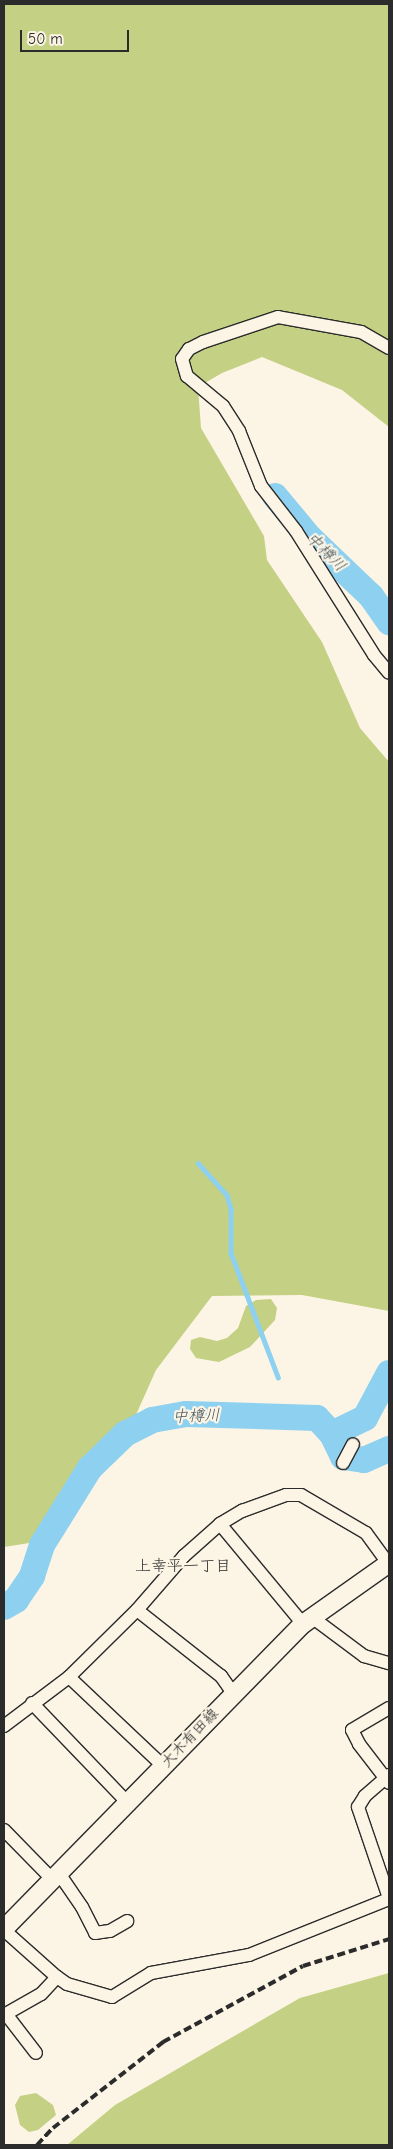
<!DOCTYPE html>
<html>
<head>
<meta charset="utf-8">
<style>
  body { margin:0 }
  #map { position:relative; width:393px; height:2149px; overflow:hidden; background:#fcf5e5; font-family:"Comic Neue","Klee One",sans-serif }
  div>[style] { position:absolute }
  .green>* { inset:0; background:#c4d083 }
  .stream>* { height:4.5px; margin:-2.25px; padding:0 2.25px; transform-origin:2.25px; border-radius:2.25px; background:#8ed0f0 }
  .river>* { height:26px; margin:-13px; padding:0 13px; transform-origin:13px; border-radius:13px; background:#8ed0f0 }
  .roads { filter:drop-shadow(1px 0 #2b2b2b) drop-shadow(-1px 0 #2b2b2b) drop-shadow(0 1px #2b2b2b) drop-shadow(0 -1px #2b2b2b) }
  .minor>* { height:12px; margin:-6px; padding:0 6px; transform-origin:6px; border-radius:6px; background:#fcf5e5 }
  .secondary>* { height:18px; margin:-9px; padding:0 9px; transform-origin:9px; border-radius:9px; background:#fcf5e5 }
  .rail>* { height:4px; margin-top:-2px; transform-origin:0; background:repeating-linear-gradient(90deg,#2b2b2b 0 8px,transparent 0 12px) }
  span { translate:-50% -50%; white-space:nowrap; text-align:center; line-height:1.15; -webkit-text-stroke:4.5px #fcf5e5; paint-order:stroke }
  .street-label { font-size:15px; color:#2b2b2b }
  .water-label { font-size:16px; color:#44545c; font-style:italic }
  .neighbourhood-label { font-size:16px; color:#2b2b2b }
  .frame { position:absolute; inset:0; border:5px solid #2b2b2b; pointer-events:none }
  .scale { position:absolute; left:20px; top:30px; width:109px; height:22px; box-sizing:border-box; border:2px solid #2b2b2b; border-top:0; padding-left:6px; font-size:15px; line-height:18px; white-space:nowrap; color:#2b2b2b; -webkit-text-stroke:4px #fcf5e5; paint-order:stroke }
</style>
</head>
<body>
<div id="map">
  <div class="green">
    <i style="clip-path:polygon(4px 4px,389px 4px,389px 427px,342px 390px,262px 357px,222px 373px,198px 387px,201px 428px,264px 536px,267px 560px,322px 642px,360px 728px,389px 762px,389px 1311px,302px 1295px,212px 1296px,156px 1370px,122px 1446px,42px 1541px,4px 1547px)"></i>
    <i style="clip-path:polygon(271px 1299px,277px 1308px,275px 1320px,250px 1347px,219px 1362px,196px 1358px,190px 1349px,191px 1340px,200px 1337px,217px 1341px,227px 1338px,238px 1328px,246px 1306px,256px 1300px)"></i>
    <i style="clip-path:polygon(389px 1973px,389px 2145px,67px 2145px,115px 2105px,300px 1998px)"></i>
    <i style="clip-path:polygon(36px 2093px,53px 2105px,56px 2115px,38px 2130px,29px 2132px,20px 2125px,15px 2105px,20px 2096px)"></i>
  </div>
  <div class="stream">
    <i style="left:198px;top:1163px;width:43px;rotate:47.8deg"></i>
    <i style="left:227px;top:1195px;width:15px;rotate:74deg"></i>
    <i style="left:231px;top:1209px;width:44px;rotate:90deg"></i>
    <i style="left:231px;top:1253px;width:133px;rotate:69.2deg"></i>
  </div>
  <div class="river">
    <i style="left:275px;top:496px;width:53px;rotate:50.3deg"></i>
    <i style="left:309px;top:537px;width:86px;rotate:43.6deg"></i>
    <i style="left:371px;top:596px;width:32px;rotate:55deg"></i>
    <i style="left:332px;top:1434px;width:37px;rotate:-26deg"></i>
    <i style="left:365px;top:1418px;width:51px;rotate:-61.9deg"></i>
    <i style="left:4px;top:1607px;width:14px;rotate:-30deg"></i>
    <i style="left:16px;top:1600px;width:29px;rotate:-56deg"></i>
    <i style="left:32px;top:1576px;width:33px;rotate:-72deg"></i>
    <i style="left:42px;top:1545px;width:91px;rotate:-58.1deg"></i>
    <i style="left:90px;top:1468px;width:49px;rotate:-44.2deg"></i>
    <i style="left:125px;top:1434px;width:30px;rotate:-27deg"></i>
    <i style="left:152px;top:1420px;width:35px;rotate:-10deg"></i>
    <i style="left:186px;top:1414px;width:131px;rotate:1.7deg"></i>
    <i style="left:317px;top:1418px;width:22px;rotate:47deg"></i>
    <i style="left:332px;top:1434px;width:25px;rotate:64deg"></i>
    <i style="left:343px;top:1457px;width:21px;rotate:8deg"></i>
    <i style="left:364px;top:1460px;width:27px;rotate:-24deg"></i>
  </div>
  <div class="roads">
    <div class="minor">
      <i style="left:389px;top:348px;width:32px;rotate:-150deg"></i>
      <i style="left:361px;top:332px;width:84px;rotate:-169.8deg"></i>
      <i style="left:278px;top:317px;width:79px;rotate:161.6deg"></i>
      <i style="left:203px;top:342px;width:16px;rotate:153deg"></i>
      <i style="left:189px;top:349px;width:12px;rotate:125deg"></i>
      <i style="left:182px;top:359px;width:18px;rotate:74deg"></i>
      <i style="left:187px;top:376px;width:47px;rotate:39.8deg"></i>
      <i style="left:223px;top:406px;width:30px;rotate:57deg"></i>
      <i style="left:239px;top:431px;width:59px;rotate:68.2deg"></i>
      <i style="left:261px;top:486px;width:57px;rotate:52.1deg"></i>
      <i style="left:296px;top:531px;width:146px;rotate:57.8deg"></i>
      <i style="left:374px;top:655px;width:23px;rotate:50deg"></i>
      <i style="left:343px;top:1463px;width:21px;rotate:-62deg"></i>
      <i style="left:220px;top:1524px;width:130px;rotate:50.3deg"></i>
      <i style="left:137px;top:1610px;width:107px;rotate:38.2deg"></i>
      <i style="left:221px;top:1676px;width:21px;rotate:55deg"></i>
      <i style="left:313px;top:1618px;width:64px;rotate:36.7deg"></i>
      <i style="left:364px;top:1656px;width:26px;rotate:16deg"></i>
      <i style="left:69px;top:1677px;width:129px;rotate:43.4deg"></i>
      <i style="left:32px;top:1703px;width:137px;rotate:46.2deg"></i>
      <i style="left:389px;top:1708px;width:43px;rotate:149.3deg"></i>
      <i style="left:352px;top:1730px;width:16px;rotate:63deg"></i>
      <i style="left:359px;top:1744px;width:49px;rotate:52.4deg"></i>
      <i style="left:4px;top:1726px;width:81px;rotate:-37deg"></i>
      <i style="left:69px;top:1677px;width:95px;rotate:-44.6deg"></i>
      <i style="left:137px;top:1610px;width:72px;rotate:-49deg"></i>
      <i style="left:184px;top:1556px;width:48px;rotate:-41.6deg"></i>
      <i style="left:220px;top:1524px;width:26px;rotate:-31deg"></i>
      <i style="left:242px;top:1511px;width:47px;rotate:-20deg"></i>
      <i style="left:286px;top:1495px;width:15px"></i>
      <i style="left:301px;top:1495px;width:75px;rotate:30.3deg"></i>
      <i style="left:366px;top:1533px;width:39px;rotate:54deg"></i>
      <i style="left:389px;top:1775px;width:32px;rotate:139deg"></i>
      <i style="left:365px;top:1796px;width:13px;rotate:122deg"></i>
      <i style="left:358px;top:1807px;width:96px;rotate:71.2deg"></i>
      <i style="left:4px;top:1830px;width:67px;rotate:45.6deg"></i>
      <i style="left:58px;top:1872px;width:42px;rotate:55.6deg"></i>
      <i style="left:82px;top:1907px;width:29px;rotate:63deg"></i>
      <i style="left:95px;top:1933px;width:15px;rotate:-8deg"></i>
      <i style="left:110px;top:1931px;width:20px;rotate:-30deg"></i>
      <i style="left:4px;top:1930px;width:71px;rotate:41.6deg"></i>
      <i style="left:57px;top:1977px;width:23px;rotate:133deg"></i>
      <i style="left:41px;top:1994px;width:43px;rotate:150.4deg"></i>
      <i style="left:57px;top:1977px;width:12px;rotate:35deg"></i>
      <i style="left:67px;top:1984px;width:47px;rotate:16.1deg"></i>
      <i style="left:112px;top:1997px;width:46px;rotate:-31.6deg"></i>
      <i style="left:151px;top:1973px;width:100px;rotate:-10.4deg"></i>
      <i style="left:249px;top:1955px;width:151px;rotate:-21.8deg"></i>
      <i style="left:6px;top:2014px;width:49px;rotate:52.4deg"></i>
    </div>
    <div class="secondary">
      <i style="left:4px;top:1929px;width:427px;rotate:-45.6deg"></i>
      <i style="left:303px;top:1624px;width:105px;rotate:-35.3deg"></i>
    </div>
  </div>
  <div class="rail">
    <i style="left:37px;top:2145px;width:23px;rotate:-47deg"></i>
    <i style="left:53px;top:2128px;width:140px;rotate:-38deg"></i>
    <i style="left:163px;top:2042px;width:159px;rotate:-28.5deg"></i>
    <i style="left:303px;top:1966px;width:90px;rotate:-17.4deg"></i>
  </div>
  <div class="street-label">
    <span style="left:190px;top:1738px;rotate:-46deg">大木有田線</span>
  </div>
  <div class="water-label">
    <span style="left:326px;top:552px;rotate:45deg">中樽川</span>
    <span style="left:196px;top:1416px;rotate:-2deg">中樽川</span>
  </div>
  <div class="neighbourhood-label">
    <span style="left:183px;top:1566px">上幸平一丁目</span>
  </div>
  <div class="frame"></div>
  <div class="scale">50 m</div>
</div>
</body>
</html>
